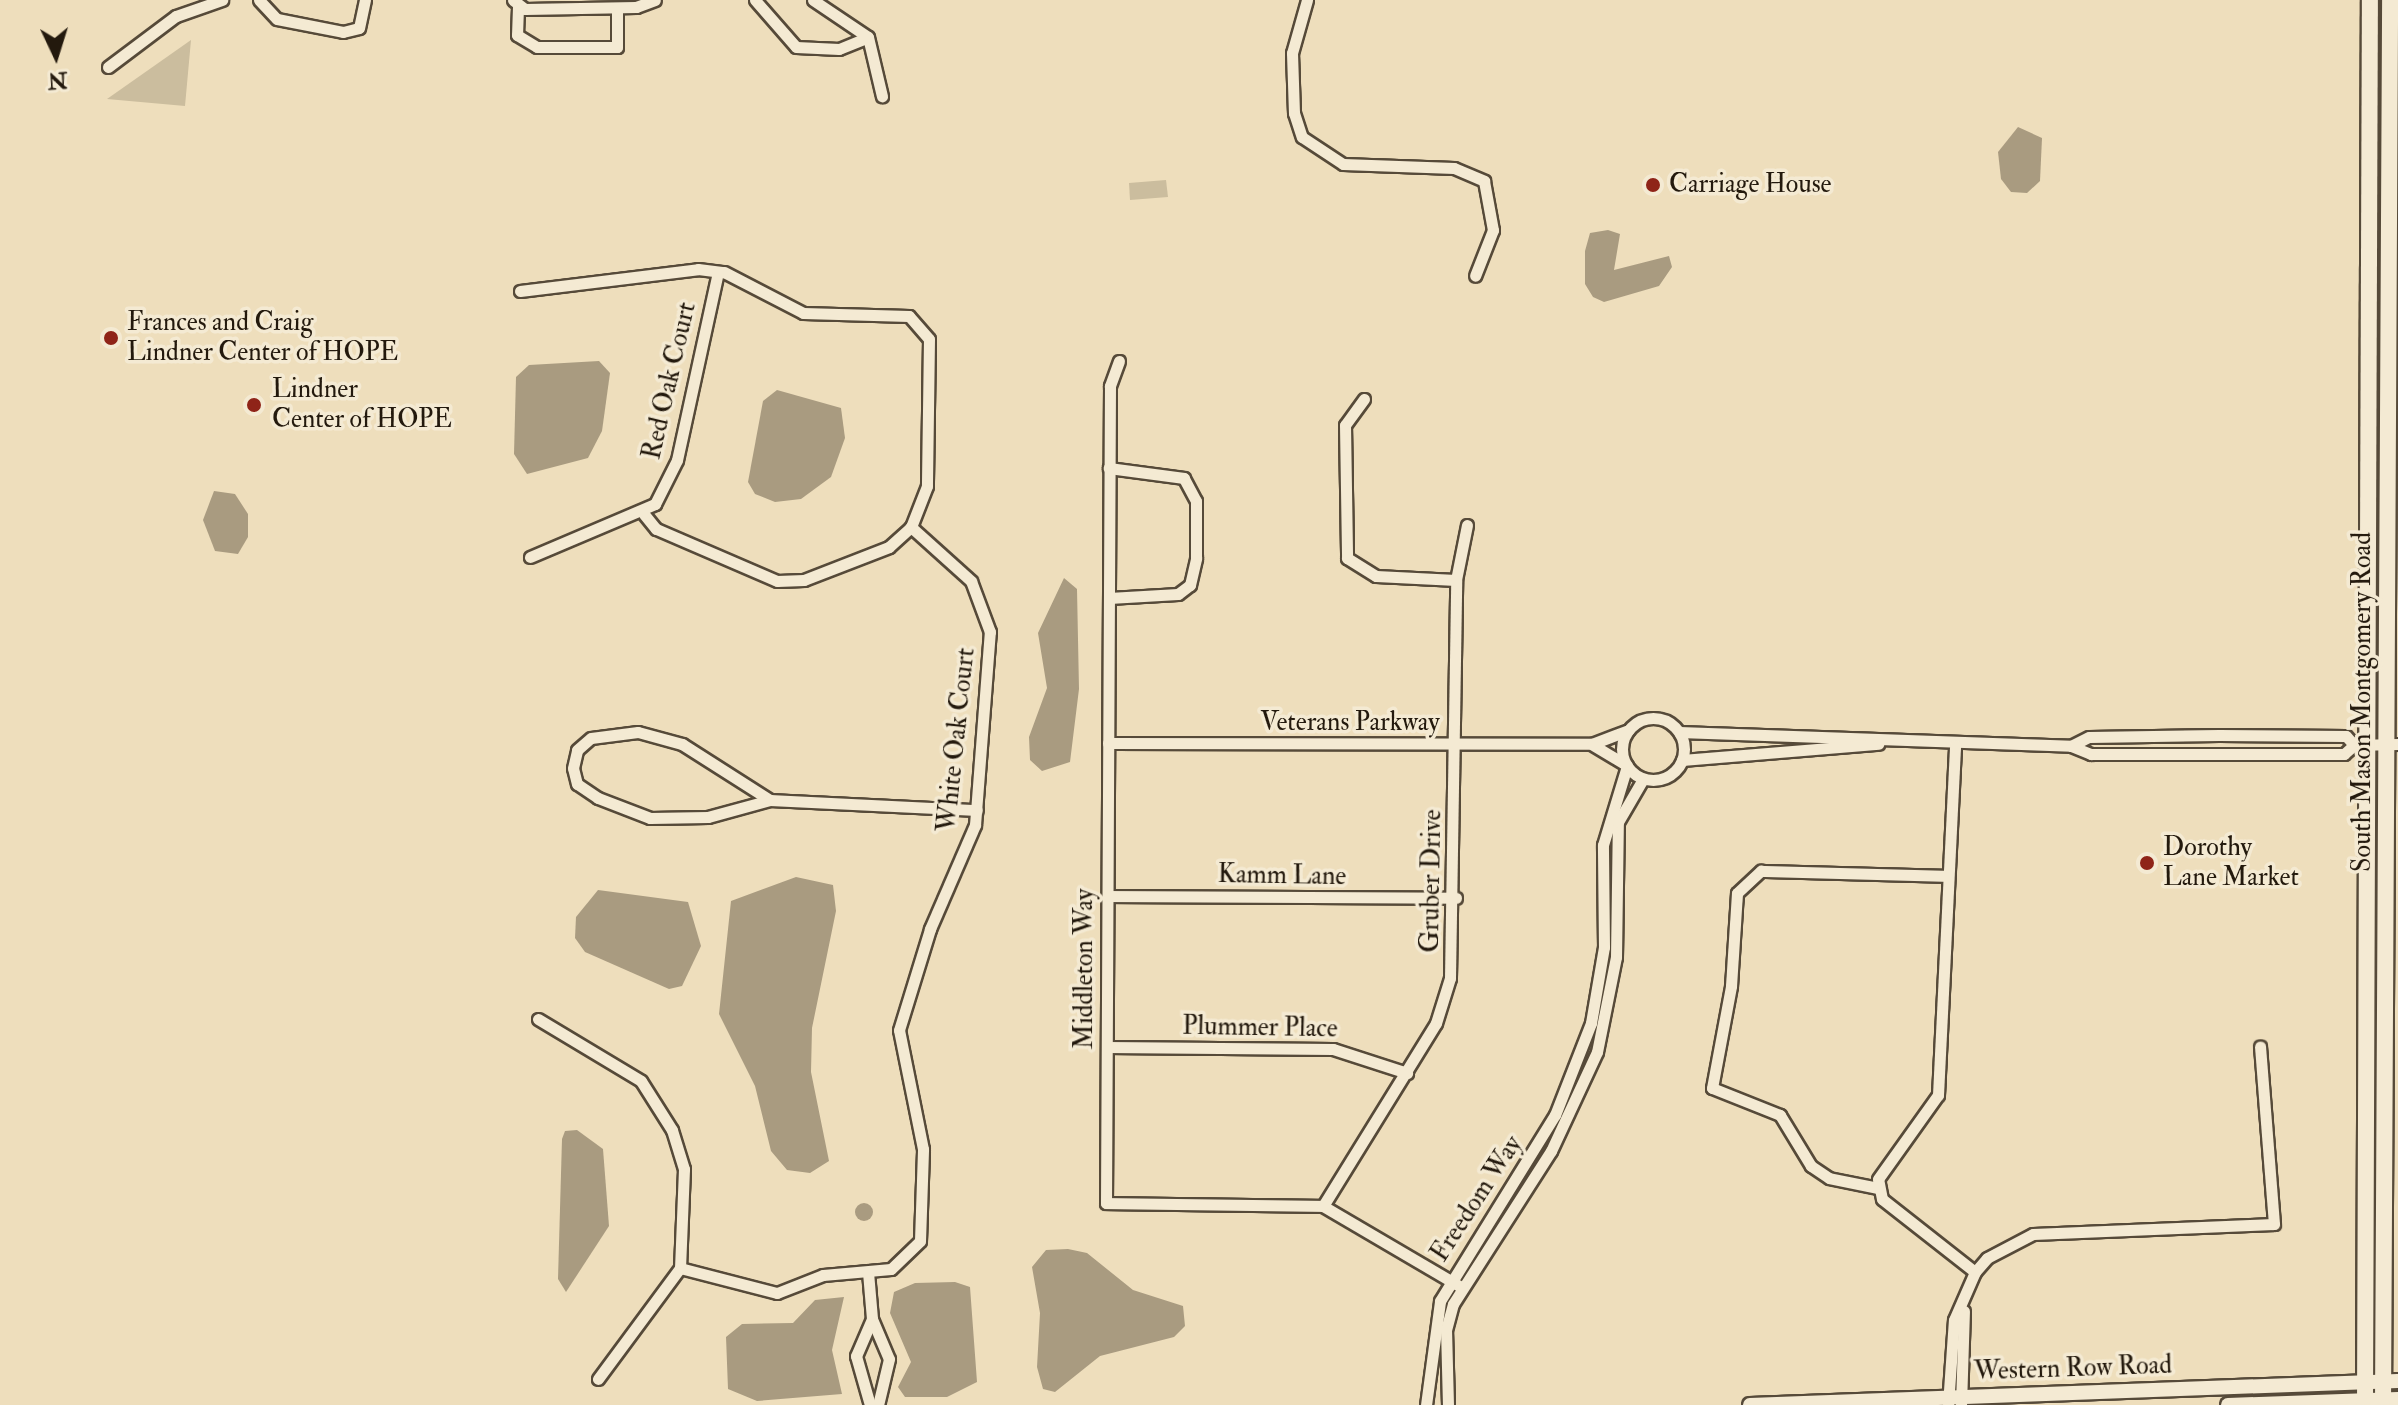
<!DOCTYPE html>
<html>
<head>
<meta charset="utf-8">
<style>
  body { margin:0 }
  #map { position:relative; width:2398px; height:1405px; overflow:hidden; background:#eedebc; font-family:"IM FELL Double Pica",serif }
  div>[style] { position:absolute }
  .green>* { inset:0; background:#cbbd9e }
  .water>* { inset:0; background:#a99b80 }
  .round { border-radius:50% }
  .roads { filter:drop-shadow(2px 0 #564a39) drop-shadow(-2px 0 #564a39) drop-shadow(0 2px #564a39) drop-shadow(0 -2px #564a39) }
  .minor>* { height:11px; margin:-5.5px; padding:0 5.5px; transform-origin:5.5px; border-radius:5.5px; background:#f4ead3 }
  .minor>.ring { margin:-5.5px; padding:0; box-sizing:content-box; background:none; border:11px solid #f4ead3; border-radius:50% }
  .tertiary>* { height:14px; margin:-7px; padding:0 7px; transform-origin:7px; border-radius:7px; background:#f4ead3 }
  .secondary>* { height:16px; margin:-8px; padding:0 8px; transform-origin:8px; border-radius:8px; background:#f4ead3 }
  .dots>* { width:22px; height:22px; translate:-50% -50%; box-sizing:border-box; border:4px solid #f4ead3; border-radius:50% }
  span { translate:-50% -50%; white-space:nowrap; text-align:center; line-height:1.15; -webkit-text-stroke:7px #f4ead3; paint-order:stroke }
  .poi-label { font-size:26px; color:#23190d }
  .left { translate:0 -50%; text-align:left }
  .street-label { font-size:26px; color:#23190d }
  .north { position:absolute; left:16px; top:16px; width:80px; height:80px; -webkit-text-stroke:6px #f4ead3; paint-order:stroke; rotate:176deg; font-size:22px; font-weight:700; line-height:32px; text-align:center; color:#23190d }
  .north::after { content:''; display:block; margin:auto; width:28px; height:36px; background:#23190d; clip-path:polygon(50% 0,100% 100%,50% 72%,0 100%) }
</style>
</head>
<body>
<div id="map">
  <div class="green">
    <i style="clip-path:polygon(191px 40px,185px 106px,107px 99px)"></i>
    <i style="clip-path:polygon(1166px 180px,1168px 197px,1130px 200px,1129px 183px)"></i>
  </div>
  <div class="water">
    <i style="clip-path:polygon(2018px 127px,2042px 138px,2040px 181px,2027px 193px,2011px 192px,2001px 179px,1998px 152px)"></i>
    <i style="clip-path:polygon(1608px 230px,1620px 234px,1614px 270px,1669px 256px,1672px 267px,1659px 286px,1604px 302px,1593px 297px,1585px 284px,1585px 251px,1590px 233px)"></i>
    <i style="clip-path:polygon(599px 361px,610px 373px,602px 431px,588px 458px,527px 474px,514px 454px,516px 377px,529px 365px)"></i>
    <i style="clip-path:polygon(777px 390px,841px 408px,845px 438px,831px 477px,801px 499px,775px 502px,755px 494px,748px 482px,763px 401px)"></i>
    <i style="clip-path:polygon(214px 491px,235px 494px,248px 514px,248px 537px,238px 554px,215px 551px,203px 520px)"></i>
    <i style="clip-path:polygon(1064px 578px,1077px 589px,1079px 689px,1070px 762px,1042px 771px,1030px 760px,1029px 737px,1047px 688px,1038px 633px)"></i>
    <i style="clip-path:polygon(796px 877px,833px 885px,836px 911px,812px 1028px,811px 1072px,829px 1161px,810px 1173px,787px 1170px,771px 1151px,755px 1086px,719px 1014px,731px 901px)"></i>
    <i style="clip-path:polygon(598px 890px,688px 902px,701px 946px,682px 986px,669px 989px,585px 952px,575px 938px,576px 917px)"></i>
    <i style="clip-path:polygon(577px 1130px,603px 1149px,609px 1226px,566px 1292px,558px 1279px,562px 1139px,565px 1131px)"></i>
    <i class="round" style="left:855px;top:1203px;width:18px;height:18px"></i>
    <i style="clip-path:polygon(1068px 1249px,1087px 1253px,1133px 1290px,1183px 1306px,1185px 1326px,1174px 1337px,1100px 1356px,1055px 1392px,1043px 1389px,1037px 1367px,1040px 1313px,1032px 1267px,1046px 1250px)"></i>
    <i style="clip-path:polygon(955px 1282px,970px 1287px,977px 1382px,947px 1397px,905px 1397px,898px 1387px,911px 1362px,890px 1313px,894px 1292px,915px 1283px)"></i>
    <i style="clip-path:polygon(844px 1297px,832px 1350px,842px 1394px,757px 1401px,728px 1389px,726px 1337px,742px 1324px,793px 1323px,815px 1300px)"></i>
  </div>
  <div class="roads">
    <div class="minor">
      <i style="left:259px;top:0;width:26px;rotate:47deg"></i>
      <i style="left:277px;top:19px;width:67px;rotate:11.1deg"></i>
      <i style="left:343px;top:32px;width:16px;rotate:-14deg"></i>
      <i style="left:359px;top:28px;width:29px;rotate:-78deg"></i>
      <i style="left:513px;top:0;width:15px;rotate:37deg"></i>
      <i style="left:525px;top:9px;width:111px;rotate:-1deg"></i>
      <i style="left:636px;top:7px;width:20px;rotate:-20deg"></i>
      <i style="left:755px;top:0;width:62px;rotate:48.9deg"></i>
      <i style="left:796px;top:47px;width:43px;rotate:2.7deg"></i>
      <i style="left:839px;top:49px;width:31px;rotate:-22deg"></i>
      <i style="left:813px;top:0;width:66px;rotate:33.9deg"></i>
      <i style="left:868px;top:37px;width:61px;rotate:76.7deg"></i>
      <i style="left:1307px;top:0;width:55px;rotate:105.8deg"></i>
      <i style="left:1292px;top:53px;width:60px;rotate:88.1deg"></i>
      <i style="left:1294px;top:113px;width:25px;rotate:72deg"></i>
      <i style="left:1302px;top:137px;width:49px;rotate:33.4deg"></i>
      <i style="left:1343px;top:164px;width:111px;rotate:2.1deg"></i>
      <i style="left:1454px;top:168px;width:33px;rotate:23deg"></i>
      <i style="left:1484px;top:181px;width:50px;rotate:79.6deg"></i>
      <i style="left:1493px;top:230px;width:49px;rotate:111.4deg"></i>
      <i style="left:518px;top:7px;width:28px;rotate:92deg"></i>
      <i style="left:517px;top:35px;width:23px;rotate:31deg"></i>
      <i style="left:537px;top:47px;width:80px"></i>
      <i style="left:617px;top:47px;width:39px;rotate:-90deg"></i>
      <i style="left:108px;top:67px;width:85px;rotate:-36.9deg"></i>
      <i style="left:176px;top:16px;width:49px;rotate:-19.2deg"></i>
      <i style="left:520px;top:291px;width:179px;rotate:-7deg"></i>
      <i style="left:698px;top:269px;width:26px;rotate:7deg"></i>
      <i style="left:724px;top:272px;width:89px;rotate:27.4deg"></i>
      <i style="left:803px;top:313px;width:106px;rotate:1.6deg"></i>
      <i style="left:909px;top:316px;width:30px;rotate:49deg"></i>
      <i style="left:929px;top:339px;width:147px;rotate:90.8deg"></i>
      <i style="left:927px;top:486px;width:44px;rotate:111.3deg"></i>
      <i style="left:911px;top:527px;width:30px;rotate:138deg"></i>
      <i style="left:889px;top:547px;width:91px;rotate:158.8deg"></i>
      <i style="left:804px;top:580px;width:27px;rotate:178deg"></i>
      <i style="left:777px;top:581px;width:132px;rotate:-156.7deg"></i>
      <i style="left:656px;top:529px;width:19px;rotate:-129deg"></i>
      <i style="left:1119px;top:361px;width:27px;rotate:110deg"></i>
      <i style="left:1110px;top:386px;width:817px;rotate:90.28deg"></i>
      <i style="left:1106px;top:1203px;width:217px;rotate:0.8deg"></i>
      <i style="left:1323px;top:1206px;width:160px;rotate:30.4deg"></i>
      <i style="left:1364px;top:399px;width:32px;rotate:126deg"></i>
      <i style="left:1345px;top:425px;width:133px;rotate:89.1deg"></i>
      <i style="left:1347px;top:558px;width:34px;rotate:32deg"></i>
      <i style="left:1376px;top:576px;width:80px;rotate:2.9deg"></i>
      <i style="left:530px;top:557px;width:136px;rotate:-23deg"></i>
      <i style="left:655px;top:504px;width:49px;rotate:-63.4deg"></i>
      <i style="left:677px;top:460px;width:192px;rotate:-77.7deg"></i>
      <i style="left:1109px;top:598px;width:69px;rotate:-3.3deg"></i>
      <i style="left:1178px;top:594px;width:15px;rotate:-37deg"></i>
      <i style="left:1190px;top:585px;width:28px;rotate:-77deg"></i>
      <i style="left:1196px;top:558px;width:57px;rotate:-90deg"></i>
      <i style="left:1196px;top:501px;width:26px;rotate:-118deg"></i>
      <i style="left:1184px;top:478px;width:76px;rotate:-172.4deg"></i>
      <i class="ring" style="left:1622px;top:718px;width:51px;height:51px"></i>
      <i style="left:1679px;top:732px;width:392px;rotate:2deg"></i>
      <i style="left:2071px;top:746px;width:22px;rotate:22deg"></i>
      <i style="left:2091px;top:754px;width:253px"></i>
      <i style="left:2344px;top:754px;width:13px;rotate:-42deg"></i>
      <i style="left:2354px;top:745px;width:44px;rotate:-1.3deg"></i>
      <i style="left:1108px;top:743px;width:484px;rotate:0.1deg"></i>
      <i style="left:1592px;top:744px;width:39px;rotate:-21deg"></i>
      <i style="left:1593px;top:745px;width:37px;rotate:31deg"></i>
      <i style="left:2071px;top:746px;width:20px;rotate:-27deg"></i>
      <i style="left:2089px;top:737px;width:130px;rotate:-0.9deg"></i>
      <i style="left:2219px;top:735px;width:127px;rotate:0.5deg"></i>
      <i style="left:2346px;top:736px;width:12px;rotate:48deg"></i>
      <i style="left:1682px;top:760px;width:197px;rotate:-4.7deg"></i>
      <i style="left:770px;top:800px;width:64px;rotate:164.7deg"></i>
      <i style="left:708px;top:817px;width:58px;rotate:179deg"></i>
      <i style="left:650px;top:818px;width:56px;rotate:-159deg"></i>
      <i style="left:598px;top:798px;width:25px;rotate:-146deg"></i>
      <i style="left:577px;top:784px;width:16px;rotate:-104deg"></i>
      <i style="left:573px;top:768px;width:18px;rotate:-77deg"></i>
      <i style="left:577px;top:750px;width:18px;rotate:-41deg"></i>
      <i style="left:591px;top:738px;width:47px;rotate:-7.3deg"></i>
      <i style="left:638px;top:732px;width:46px;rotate:15.3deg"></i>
      <i style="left:682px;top:744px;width:104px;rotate:32.5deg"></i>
      <i style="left:770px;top:800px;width:207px;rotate:2.8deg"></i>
      <i style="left:1108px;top:896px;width:348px;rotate:0.3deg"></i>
      <i style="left:538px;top:1019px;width:120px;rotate:31deg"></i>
      <i style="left:641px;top:1081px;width:58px;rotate:57.7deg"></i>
      <i style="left:672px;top:1130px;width:41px;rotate:72.9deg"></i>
      <i style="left:684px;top:1169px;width:99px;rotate:92.3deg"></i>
      <i style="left:680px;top:1268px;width:138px;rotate:126.5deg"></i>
      <i style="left:1107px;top:1047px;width:226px;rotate:0.5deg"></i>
      <i style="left:1333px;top:1049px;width:78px;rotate:18deg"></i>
      <i style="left:1878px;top:1188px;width:50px;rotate:-168.5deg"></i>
      <i style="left:1829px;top:1178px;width:22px;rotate:-146deg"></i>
      <i style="left:1811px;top:1166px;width:60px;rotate:-121.3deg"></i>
      <i style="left:1780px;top:1115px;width:73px;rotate:-158.3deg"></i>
      <i style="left:1712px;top:1088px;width:104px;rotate:-79.4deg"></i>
      <i style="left:1731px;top:986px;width:93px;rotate:-86.3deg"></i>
      <i style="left:1737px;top:893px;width:33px;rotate:-43deg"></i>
      <i style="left:1761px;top:871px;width:185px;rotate:1.5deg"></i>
      <i style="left:1323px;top:1206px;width:215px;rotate:-58.3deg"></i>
      <i style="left:1436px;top:1023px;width:47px;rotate:-72.7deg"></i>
      <i style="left:1450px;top:978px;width:398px;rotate:-89.1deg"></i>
      <i style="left:1456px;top:580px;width:56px;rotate:-78.7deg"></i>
      <i style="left:680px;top:1268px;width:100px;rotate:14.5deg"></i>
      <i style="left:777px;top:1293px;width:49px;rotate:-21.4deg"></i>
      <i style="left:823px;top:1275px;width:68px;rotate:-5deg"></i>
      <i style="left:891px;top:1269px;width:40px;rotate:-44deg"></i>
      <i style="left:920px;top:1241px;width:92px;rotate:-88.1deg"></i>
      <i style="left:923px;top:1149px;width:121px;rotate:-101.4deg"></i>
      <i style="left:899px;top:1030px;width:106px;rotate:-72.9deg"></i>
      <i style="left:930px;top:929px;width:113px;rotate:-66.6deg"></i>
      <i style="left:975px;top:825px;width:194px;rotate:-85.6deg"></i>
      <i style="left:990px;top:632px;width:54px;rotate:-110.4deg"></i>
      <i style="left:971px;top:581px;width:81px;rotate:-138deg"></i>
      <i style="left:868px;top:1272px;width:47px;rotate:85.1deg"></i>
      <i style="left:872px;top:1319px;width:43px;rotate:67deg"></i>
      <i style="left:889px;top:1359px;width:47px;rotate:103.4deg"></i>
      <i style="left:1975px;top:1272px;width:18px;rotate:-49deg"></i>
      <i style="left:1987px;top:1258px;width:52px;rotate:-27.6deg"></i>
      <i style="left:2033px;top:1234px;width:241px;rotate:-2.4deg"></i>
      <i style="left:2274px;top:1224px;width:178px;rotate:-94.5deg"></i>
      <i style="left:870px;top:1405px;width:51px;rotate:-105.9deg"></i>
      <i style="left:856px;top:1356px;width:40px;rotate:-66.6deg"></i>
      <i style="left:1426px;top:1405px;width:105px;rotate:-82.3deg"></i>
      <i style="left:1440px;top:1301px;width:219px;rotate:-58.3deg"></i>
      <i style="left:1555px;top:1115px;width:99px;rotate:-68.6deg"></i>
      <i style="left:1591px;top:1023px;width:77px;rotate:-80.3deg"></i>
      <i style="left:1604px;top:947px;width:102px;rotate:-90.6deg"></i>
      <i style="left:1603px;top:845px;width:83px;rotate:-73.1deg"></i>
      <i style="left:1448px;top:1405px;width:75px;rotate:-91.5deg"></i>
      <i style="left:1446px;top:1330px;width:27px;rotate:-75deg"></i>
      <i style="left:1453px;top:1304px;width:182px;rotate:-57.4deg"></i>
      <i style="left:1551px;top:1151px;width:109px;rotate:-65.1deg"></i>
      <i style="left:1597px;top:1052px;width:97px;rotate:-78.7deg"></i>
      <i style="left:1616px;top:957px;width:135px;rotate:-89.2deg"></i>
      <i style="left:1618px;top:822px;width:50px;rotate:-59.8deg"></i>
      <i style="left:1948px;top:1405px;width:85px;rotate:-86deg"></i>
      <i style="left:1954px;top:1320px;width:52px;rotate:-66.4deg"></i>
      <i style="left:1975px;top:1272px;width:118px;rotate:-141.9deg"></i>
      <i style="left:1882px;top:1199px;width:20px;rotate:-101deg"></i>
      <i style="left:1878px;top:1179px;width:103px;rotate:-54.5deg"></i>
      <i style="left:1938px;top:1095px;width:350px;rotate:-87.2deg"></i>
      <i style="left:1961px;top:1405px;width:94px;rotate:-88.2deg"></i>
    </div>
    <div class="tertiary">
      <i style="left:1750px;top:1405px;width:648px;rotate:-2.12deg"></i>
      <i style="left:2228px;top:1405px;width:170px;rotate:-2deg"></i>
    </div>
    <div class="secondary">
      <i style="left:2365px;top:1405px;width:1405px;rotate:-89.8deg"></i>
      <i style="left:2383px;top:1405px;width:1405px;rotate:-89.71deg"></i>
    </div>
  </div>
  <div class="dots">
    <i style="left:1653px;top:185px;background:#8f2418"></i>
    <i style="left:111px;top:338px;background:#8f2418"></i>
    <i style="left:254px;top:405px;background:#8f2418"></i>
    <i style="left:2147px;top:863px;background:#8f2418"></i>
  </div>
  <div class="poi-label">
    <span class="left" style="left:1669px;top:185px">Carriage House</span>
    <span class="left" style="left:127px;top:338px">Frances and Craig<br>Lindner Center of HOPE</span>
    <span class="left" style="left:272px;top:405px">Lindner<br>Center of HOPE</span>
    <span class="left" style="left:2163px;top:863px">Dorothy<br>Lane Market</span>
  </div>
  <div class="street-label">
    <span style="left:670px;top:381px;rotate:-77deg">Red Oak Court</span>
    <span style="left:2363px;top:702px;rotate:-90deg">South Mason Montgomery Road</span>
    <span style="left:1350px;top:723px">Veterans Parkway</span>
    <span style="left:957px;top:740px;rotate:-84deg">White Oak Court</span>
    <span style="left:1282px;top:876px;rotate:1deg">Kamm Lane</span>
    <span style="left:1432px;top:881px;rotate:-89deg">Gruber Drive</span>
    <span style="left:1085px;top:969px;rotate:-90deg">Middleton Way</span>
    <span style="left:1260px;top:1028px;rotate:1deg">Plummer Place</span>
    <span style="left:1477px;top:1199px;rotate:-57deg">Freedom Way</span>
    <span style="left:2073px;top:1369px;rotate:-2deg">Western Row Road</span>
  </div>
  <div class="north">N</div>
</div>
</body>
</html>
